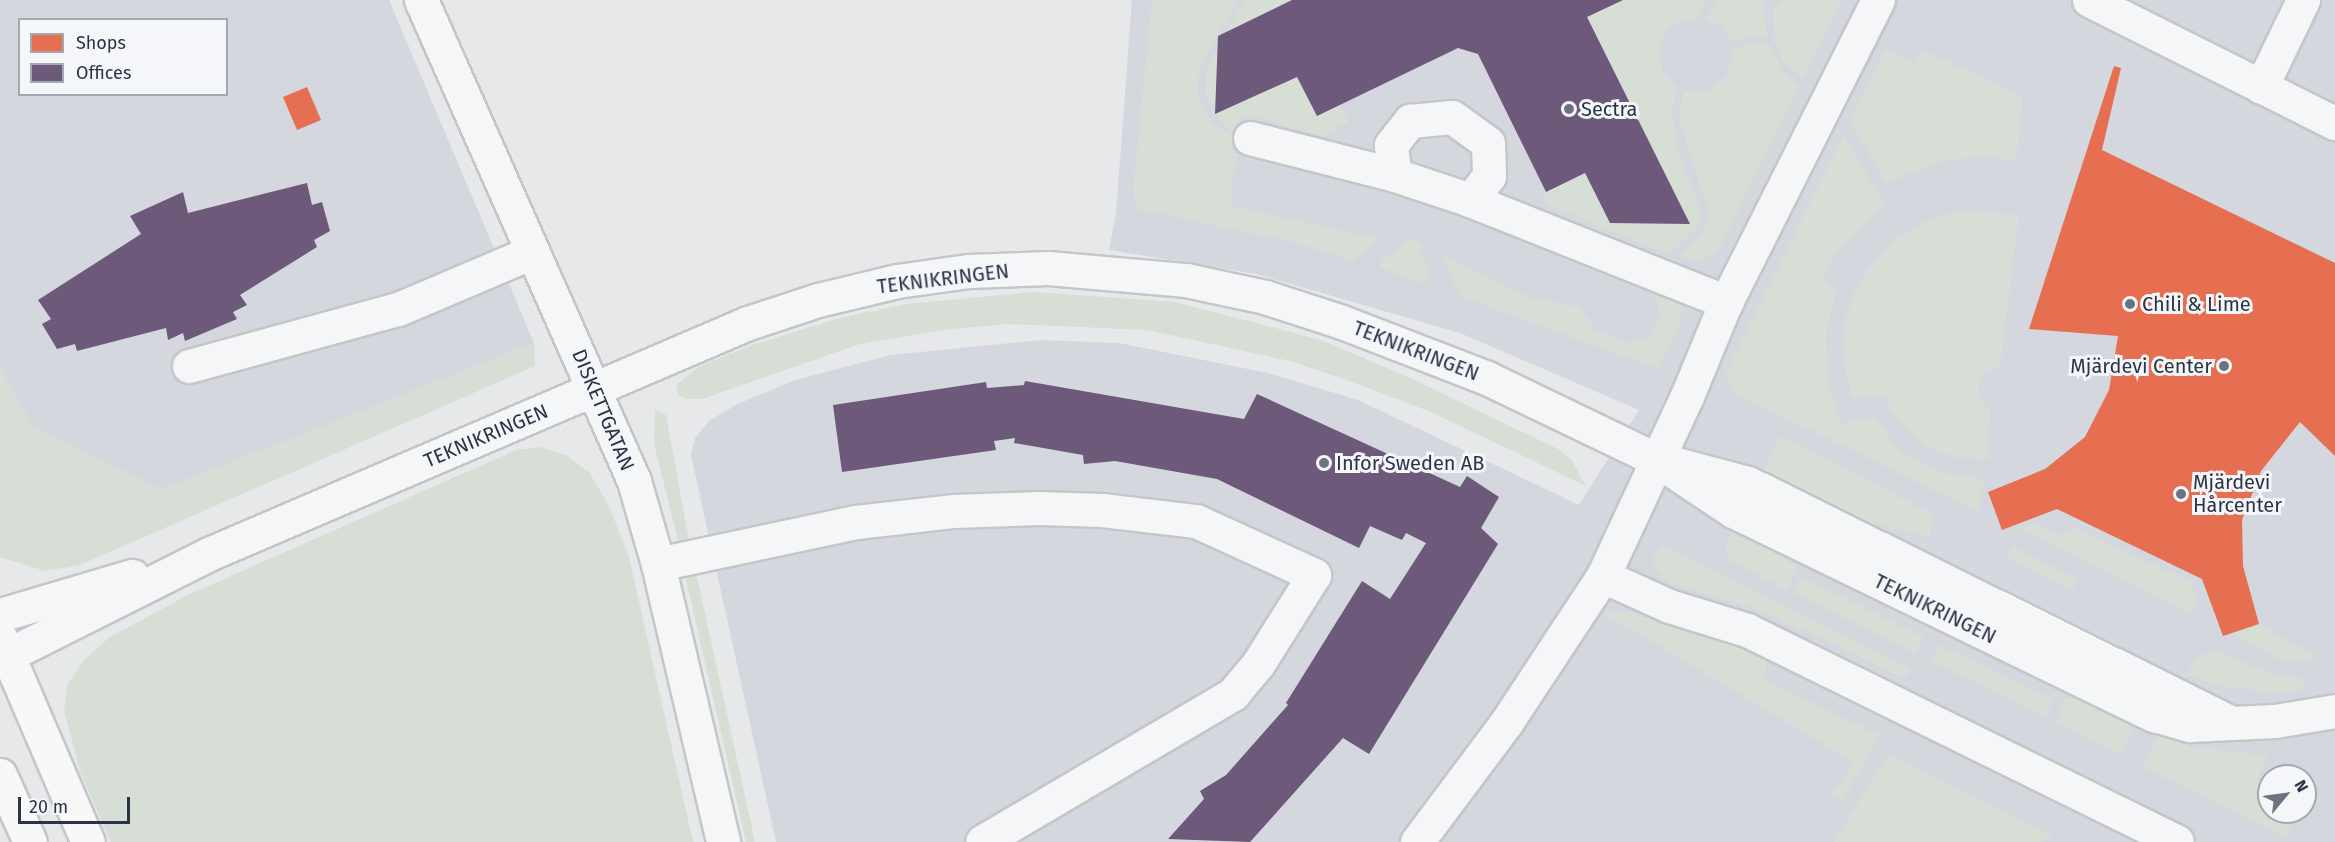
<!DOCTYPE html>
<html>
<head>
<meta charset="utf-8">
<style>
  body { margin:0 }
  #map { position:relative; width:2335px; height:842px; overflow:hidden; background:#e6e8ea; font-family:"Fira Sans",sans-serif }
  div>[style] { position:absolute }
  .built>* { inset:0; background:#d4d7dd }
  .green>* { inset:0; background:#d6ded6 }
  .shops>* { inset:0; background:#e76f51 }
  .offices>* { inset:0; background:#6d597a }
  .roads { filter:drop-shadow(2px 0 #c4c6c8) drop-shadow(-2px 0 #c4c6c8) drop-shadow(0 2px #c4c6c8) drop-shadow(0 -2px #c4c6c8) }
  .minor>* { height:33px; margin:-16.5px; padding:0 16.5px; transform-origin:16.5px; border-radius:16.5px; background:#f5f6f7 }
  .major>* { height:33px; margin:-16.5px; padding:0 16.5px; transform-origin:16.5px; border-radius:16.5px; background:#f8f8f8 }
  .dots>* { width:16px; height:16px; translate:-50% -50%; box-sizing:border-box; border:3px solid #f4f6f9; border-radius:50% }
  span { translate:-50% -50%; white-space:nowrap; text-align:center; line-height:1.15; -webkit-text-stroke:6px #f4f6f9; paint-order:stroke }
  .poi-label { font-size:20px; color:#2b3445 }
  .left { translate:0 -50%; text-align:left }
  .right { translate:-100% -50%; text-align:right }
  .street-label { font-size:20px; color:#2b3445 }
  .legend { position:absolute; left:18px; top:18px; width:210px; height:78px; box-sizing:border-box; background:#f4f6f9; border:2px solid #a4a8b1; margin:0; padding:8px 10px; list-style:none; font-size:18px; color:#2b3445 }
  .legend li { display:flex; align-items:center; gap:12px; height:30px }
  .legend b { width:30px; border:2px solid #a4a8b1 }
  .north { position:absolute; left:2257px; top:764px; width:60px; height:60px; box-sizing:border-box; background:#f4f6f9; border:2px solid #a4a8b1; border-radius:50%; rotate:61deg; font-size:16px; font-weight:700; line-height:24px; text-align:center; color:#2b3445 }
  .north::after { content:''; display:block; margin:auto; width:21px; height:27px; background:#6c737f; clip-path:polygon(50% 0,100% 100%,50% 72%,0 100%) }
  .scale { position:absolute; left:18px; top:797px; width:112px; height:27px; box-sizing:border-box; border:3px solid #2b3445; border-top:0; padding-left:8px; font-size:18px; line-height:21px; white-space:nowrap; color:#2b3445; -webkit-text-stroke:4px #f4f6f9; paint-order:stroke }
</style>
</head>
<body>
<div id="map">
  <div class="built">
    <i style="clip-path:polygon(evenodd,0 0,389px 0,534px 343px,162px 490px,33px 427px,0 369px,0 0,20px 20px,226px 20px,226px 94px,20px 94px,20px 20px)"></i>
    <i style="clip-path:polygon(evenodd,1132px 0,2335px 0,2335px 842px,776px 842px,691px 455px,695px 438px,710px 420px,738px 404px,795px 380px,891px 355px,1040px 340px,1119px 343px,1268px 373px,1358px 400px,1579px 505px,1639px 410px,1460px 333px,1256px 274px,1109px 250px,1116px 213px,1132px 0,2269px 776px,2305px 776px,2305px 812px,2269px 812px,2269px 776px)"></i>
  </div>
  <div class="green">
    <i style="clip-path:polygon(1152px 0,1238px 0,1201px 64px,1197px 88px,1203px 110px,1216px 126px,1235px 138px,1232px 152px,1238px 154px,1231px 182px,1231px 206px,1381px 239px,1352px 261px,1293px 242px,1137px 209px,1133px 188px)"></i>
    <i style="clip-path:polygon(1245px 0,1292px 0,1226px 32px)"></i>
    <i style="clip-path:polygon(1623px 0,1706px 0,1698px 19px,1685px 18px,1667px 29px,1659px 49px,1662px 71px,1677px 88px,1672px 113px,1677px 145px,1701px 212px,1695px 230px,1669px 255px,1549px 205px,1542px 195px,1585px 173px,1689px 224px,1587px 17px)"></i>
    <i style="clip-path:polygon(1717px 0,1763px 0,1767px 36px,1731px 41px,1719px 25px,1706px 19px)"></i>
    <i style="clip-path:polygon(1782px 0,1842px 0,1803px 79px,1781px 60px,1775px 42px,1773px 7px)"></i>
    <i style="clip-path:polygon(1768px 42px,1784px 73px,1800px 85px,1718px 251px,1699px 262px,1678px 257px,1700px 236px,1709px 216px,1679px 118px,1684px 91px,1698px 93px,1713px 88px,1727px 76px,1733px 48px)"></i>
    <i style="clip-path:polygon(1218px 47px,1216px 113px,1297px 77px,1316px 115px,1340px 104px,1349px 122px,1323px 136px,1249px 115px,1239px 121px,1237px 132px,1225px 126px,1215px 114px,1205px 93px,1207px 71px)"></i>
    <i style="clip-path:polygon(1886px 49px,1914px 64px,1922px 49px,2023px 97px,2016px 160px,1979px 157px,1940px 162px,1887px 183px,1849px 121px)"></i>
    <i style="clip-path:polygon(1843px 136px,1885px 203px,1836px 252px,1821px 280px,1836px 290px,1826px 335px,1828px 382px,1841px 424px,1874px 417px,1899px 450px,1937px 471px,1985px 480px,1979px 512px,1732px 392px,1726px 371px)"></i>
    <i style="clip-path:polygon(1958px 211px,2019px 215px,2000px 366px,1986px 371px,1978px 382px,1979px 398px,1990px 410px,1988px 459px,1953px 457px,1925px 445px,1902px 425px,1883px 397px,1852px 398px,1844px 362px,1845px 322px,1854px 291px,1869px 268px,1897px 239px,1926px 221px)"></i>
    <i style="clip-path:polygon(1412px 238px,1421px 246px,1430px 279px,1425px 284px,1380px 268px,1381px 261px)"></i>
    <i style="clip-path:polygon(1443px 256px,1533px 299px,1578px 306px,1598px 331px,1626px 343px,1651px 336px,1659px 313px,1652px 285px,1670px 291px,1681px 304px,1680px 325px,1658px 369px,1459px 296px)"></i>
    <i style="clip-path:polygon(1034px 292px,1175px 302px,1321px 340px,1406px 376px,1558px 449px,1571px 459px,1586px 486px,1431px 412px,1355px 383px,1290px 361px,1147px 330px,1008px 324px,941px 330px,860px 344px,702px 399px,686px 399px,678px 394px,676px 385px,700px 366px,752px 345px,840px 318px,907px 304px)"></i>
    <i style="clip-path:polygon(534px 343px,535px 366px,80px 565px,45px 571px,0 557px,0 369px,33px 427px,162px 489px)"></i>
    <i style="clip-path:polygon(655px 409px,666px 415px,689px 541px,678px 540px,654px 444px)"></i>
    <i style="clip-path:polygon(1781px 436px,1935px 515px,1929px 537px,1859px 521px,1761px 473px)"></i>
    <i style="clip-path:polygon(540px 447px,566px 455px,589px 472px,609px 506px,629px 557px,693px 842px,111px 842px,81px 774px,64px 711px,68px 684px,85px 659px,110px 637px,188px 595px,516px 450px)"></i>
    <i style="clip-path:polygon(2035px 523px,2059px 535px,2076px 528px,2191px 582px,2197px 603px,2192px 615px,2020px 529px)"></i>
    <i style="clip-path:polygon(1736px 525px,1771px 543px,1797px 567px,1787px 590px,1730px 561px,1725px 548px)"></i>
    <i style="clip-path:polygon(1663px 546px,1911px 669px,1908px 675px,1900px 677px,1761px 610px,1666px 583px,1654px 565px,1653px 558px)"></i>
    <i style="clip-path:polygon(2012px 546px,2077px 579px,2073px 590px,2007px 557px)"></i>
    <i style="clip-path:polygon(692px 572px,697px 577px,755px 842px,746px 842px,686px 579px)"></i>
    <i style="clip-path:polygon(1800px 576px,1924px 637px,1916px 654px,1792px 592px)"></i>
    <i style="clip-path:polygon(1622px 611px,1669px 622px,1767px 653px,1765px 680px,1880px 735px,1842px 801px,1831px 795px,1854px 762px,1603px 613px)"></i>
    <i style="clip-path:polygon(2259px 624px,2317px 656px,2301px 661px,2278px 659px,2232px 633px)"></i>
    <i style="clip-path:polygon(1939px 645px,2054px 699px,2046px 716px,1931px 662px)"></i>
    <i style="clip-path:polygon(2214px 649px,2274px 675px,2306px 679px,2300px 691px,2266px 691px,2217px 686px,2187px 675px,2195px 659px)"></i>
    <i style="clip-path:polygon(2066px 697px,2097px 703px,2137px 721px,2121px 755px,2055px 721px)"></i>
    <i style="clip-path:polygon(2159px 733px,2195px 748px,2268px 755px,2257px 779px,2269px 785px,2269px 812px,2293px 822px,2286px 837px,2143px 767px)"></i>
    <i style="clip-path:polygon(1888px 755px,2054px 836px,2040px 842px,1833px 842px)"></i>
  </div>
  <div class="shops">
    <i style="clip-path:polygon(2114px 66px,2121px 68px,2102px 150px,2335px 263px,2335px 456px,2300px 422px,2261px 471px,2242px 520px,2243px 566px,2259px 624px,2223px 636px,2202px 579px,2057px 509px,2002px 530px,1988px 492px,2045px 469px,2085px 437px,2109px 390px,2118px 336px,2029px 329px)"></i>
    <i style="clip-path:polygon(307px 87px,321px 120px,297px 130px,283px 97px)"></i>
  </div>
  <div class="offices">
    <i style="clip-path:polygon(1292px 0,1623px 0,1587px 17px,1690px 224px,1610px 223px,1585px 173px,1546px 192px,1478px 54px,1458px 48px,1317px 116px,1297px 77px,1215px 114px,1218px 36px)"></i>
    <i style="clip-path:polygon(307px 183px,312px 205px,322px 202px,330px 231px,314px 240px,317px 247px,240px 295px,247px 305px,233px 312px,237px 319px,185px 341px,183px 333px,168px 340px,166px 328px,77px 351px,75px 344px,57px 349px,42px 324px,51px 319px,38px 300px,141px 234px,130px 216px,183px 192px,188px 213px)"></i>
    <i style="clip-path:polygon(1025px 381px,1244px 419px,1257px 394px,1460px 487px,1467px 476px,1499px 497px,1481px 528px,1498px 544px,1369px 754px,1343px 738px,1250px 842px,1168px 839px,1204px 799px,1200px 791px,1226px 775px,1288px 705px,1286px 703px,1362px 581px,1390px 599px,1426px 543px,1406px 533px,1402px 540px,1370px 526px,1359px 548px,1217px 479px,1115px 461px,1084px 464px,1083px 455px,1014px 443px,1015px 438px,994px 441px,996px 450px,842px 472px,833px 405px,986px 382px,987px 388px,1024px 385px)"></i>
  </div>
  <div class="roads">
    <div class="minor">
      <i style="left:421px;top:0;width:526px;rotate:66.11deg"></i>
      <i style="left:634px;top:481px;width:86px;rotate:73.9deg"></i>
      <i style="left:658px;top:564px;width:285px;rotate:76.8deg"></i>
      <i style="left:2089px;top:0;width:275px;rotate:26.6deg"></i>
      <i style="left:2261px;top:87px;width:97px;rotate:-64.2deg"></i>
      <i style="left:1250px;top:138px;width:150px;rotate:14.3deg"></i>
      <i style="left:1395px;top:175px;width:79px;rotate:18.4deg"></i>
      <i style="left:1470px;top:200px;width:276px;rotate:21.7deg"></i>
      <i style="left:1395px;top:175px;width:30px;rotate:-98deg"></i>
      <i style="left:1391px;top:145px;width:31px;rotate:-52deg"></i>
      <i style="left:1410px;top:121px;width:42px;rotate:-5.4deg"></i>
      <i style="left:1452px;top:117px;width:44px;rotate:35.8deg"></i>
      <i style="left:1488px;top:143px;width:33px;rotate:88deg"></i>
      <i style="left:1489px;top:176px;width:31px;rotate:128deg"></i>
      <i style="left:189px;top:366px;width:217px;rotate:-15.3deg"></i>
      <i style="left:398px;top:309px;width:146px;rotate:-23deg"></i>
      <i style="left:1680px;top:465px;width:70px;rotate:14.8deg"></i>
      <i style="left:1748px;top:483px;width:536px;rotate:26.37deg"></i>
      <i style="left:658px;top:564px;width:202px;rotate:-12deg"></i>
      <i style="left:856px;top:522px;width:99px;rotate:-6.4deg"></i>
      <i style="left:954px;top:511px;width:85px;rotate:-2deg"></i>
      <i style="left:1039px;top:508px;width:63px;rotate:1.8deg"></i>
      <i style="left:1102px;top:510px;width:95px;rotate:6.7deg"></i>
      <i style="left:1196px;top:521px;width:130px;rotate:24.6deg"></i>
      <i style="left:1314px;top:575px;width:105px;rotate:122.2deg"></i>
      <i style="left:1258px;top:664px;width:39px;rotate:130deg"></i>
      <i style="left:1233px;top:694px;width:291px;rotate:149.5deg"></i>
      <i style="left:1603px;top:576px;width:72px;rotate:24.4deg"></i>
      <i style="left:1669px;top:606px;width:82px;rotate:17.1deg"></i>
      <i style="left:1747px;top:630px;width:479px;rotate:26.2deg"></i>
      <i style="left:0;top:615px;width:138px;rotate:-16.5deg"></i>
      <i style="left:0;top:659px;width:236px;rotate:-26.7deg"></i>
      <i style="left:211px;top:553px;width:584px;rotate:-23.19deg"></i>
      <i style="left:748px;top:323px;width:74px;rotate:-18.2deg"></i>
      <i style="left:818px;top:300px;width:81px;rotate:-13.5deg"></i>
      <i style="left:897px;top:281px;width:73px;rotate:-7.9deg"></i>
      <i style="left:969px;top:271px;width:79px;rotate:-2.2deg"></i>
      <i style="left:1048px;top:268px;width:139px;rotate:5deg"></i>
      <i style="left:1186px;top:280px;width:81px;rotate:12.1deg"></i>
      <i style="left:1265px;top:297px;width:81px;rotate:18deg"></i>
      <i style="left:1342px;top:322px;width:155px;rotate:21.1deg"></i>
      <i style="left:1487px;top:378px;width:187px;rotate:25.7deg"></i>
      <i style="left:1655px;top:459px;width:94px;rotate:33.7deg"></i>
      <i style="left:1733px;top:511px;width:468px;rotate:25.9deg"></i>
      <i style="left:2154px;top:715px;width:37px;rotate:16deg"></i>
      <i style="left:2190px;top:725px;width:85px;rotate:-2.7deg"></i>
      <i style="left:2275px;top:721px;width:61px;rotate:-9.5deg"></i>
      <i style="left:1417px;top:842px;width:149px;rotate:-53.2deg"></i>
      <i style="left:1506px;top:723px;width:176px;rotate:-56.6deg"></i>
      <i style="left:1603px;top:576px;width:199px;rotate:-65deg"></i>
      <i style="left:1687px;top:396px;width:102px;rotate:-67.5deg"></i>
      <i style="left:1726px;top:302px;width:338px;rotate:-63.3deg"></i>
    </div>
    <div class="major">
      <i style="left:0;top:637px;width:223px;rotate:66.8deg"></i>
      <i style="left:0;top:775px;width:73px;rotate:65.9deg"></i>
    </div>
  </div>
  <div class="dots">
    <i style="left:1569px;top:109px;background:#6c737f"></i>
    <i style="left:2130px;top:304px;background:#6c737f"></i>
    <i style="left:2224px;top:366px;background:#6c737f"></i>
    <i style="left:1324px;top:463px;background:#6c737f"></i>
    <i style="left:2181px;top:494px;background:#6c737f"></i>
  </div>
  <div class="poi-label">
    <span class="left" style="left:1581px;top:109px">Sectra</span>
    <span class="left" style="left:2142px;top:304px">Chili &amp; Lime</span>
    <span class="right" style="left:2212px;top:366px">Mjärdevi Center</span>
    <span class="left" style="left:1336px;top:463px">Infor Sweden AB</span>
    <span class="left" style="left:2193px;top:494px">Mjärdevi<br>Hårcenter</span>
  </div>
  <div class="street-label">
    <span style="left:943px;top:279px;rotate:-7deg">TEKNIKRINGEN</span>
    <span style="left:1416px;top:351px;rotate:21deg">TEKNIKRINGEN</span>
    <span style="left:603px;top:410px;rotate:67deg">DISKETTGATAN</span>
    <span style="left:486px;top:436px;rotate:-23deg">TEKNIKRINGEN</span>
    <span style="left:1935px;top:609px;rotate:26deg">TEKNIKRINGEN</span>
  </div>
  <ul class="legend">
  <li><b style="height:16px;background:#e76f51"></b>Shops</li>
  <li><b style="height:16px;background:#6d597a"></b>Offices</li>
  </ul>
  <div class="north">N</div>
  <div class="scale">20 m</div>
</div>
</body>
</html>
